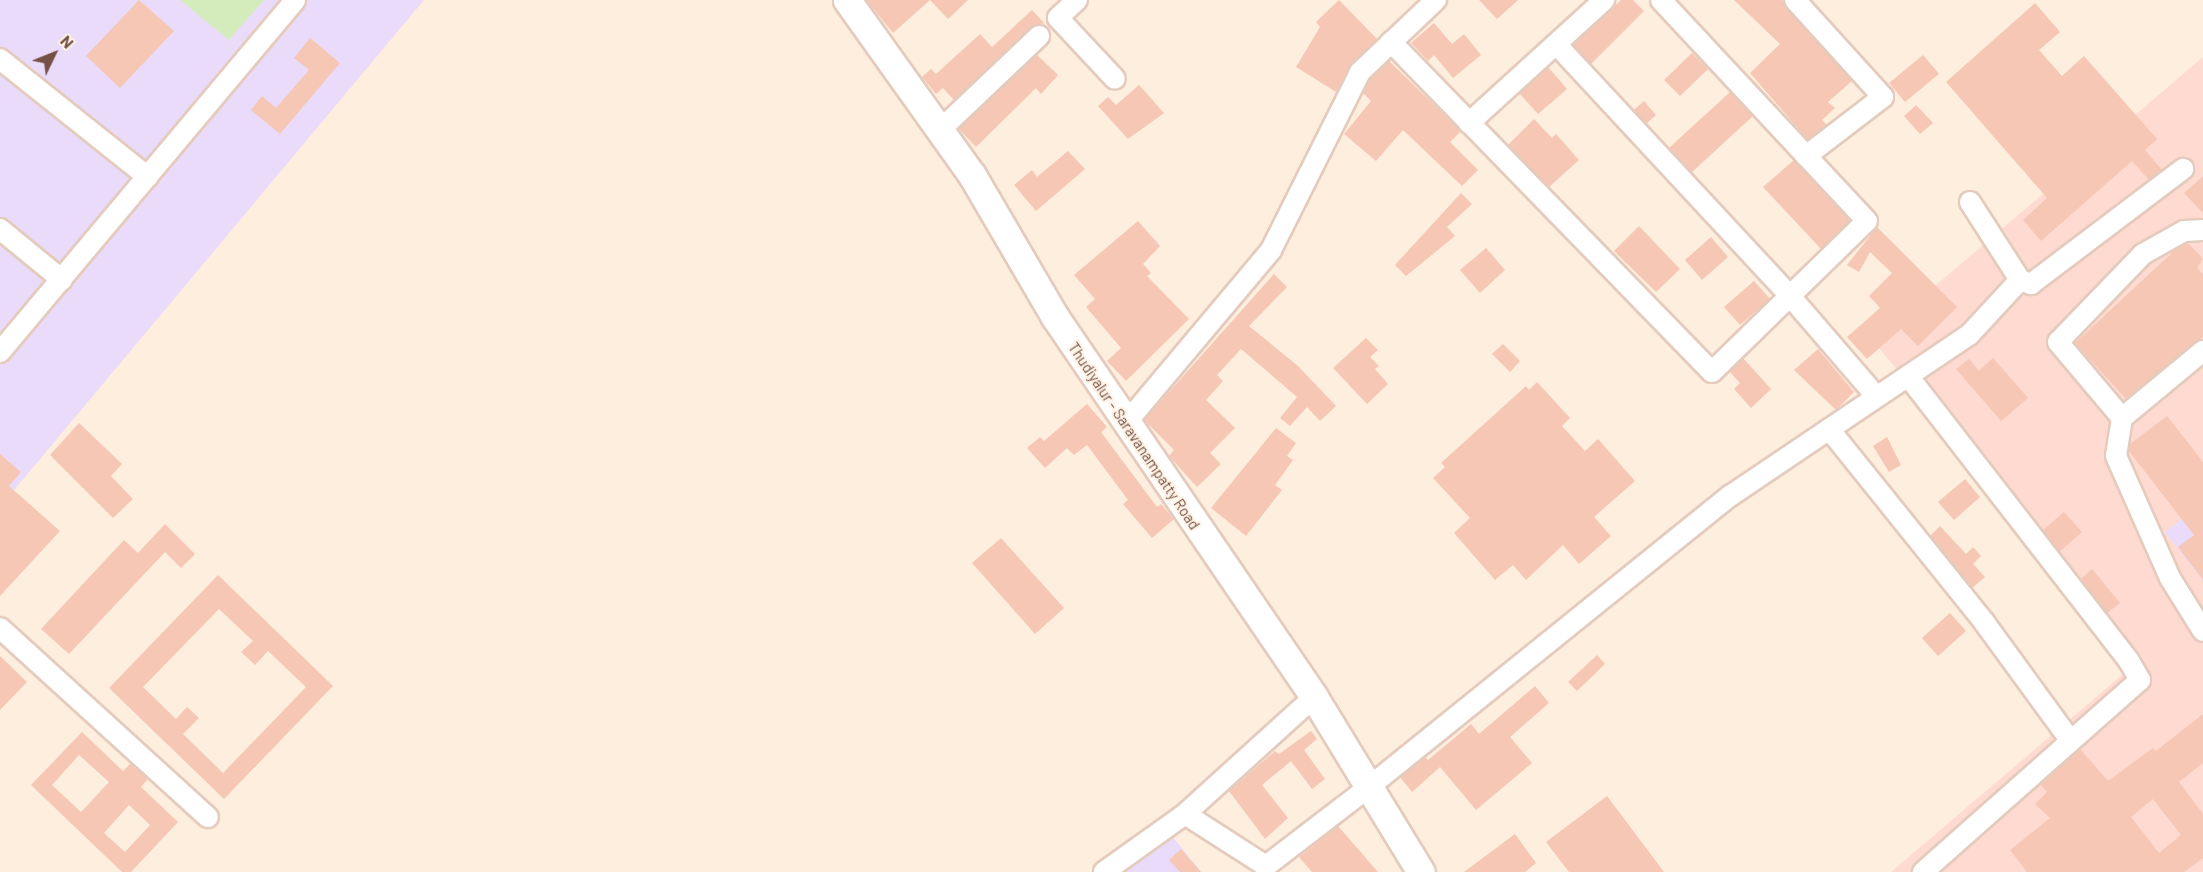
<!DOCTYPE html>
<html>
<head>
<meta charset="utf-8">
<style>
  body { margin:0 }
  #map { position:relative; width:2203px; height:872px; overflow:hidden; background:#feeede; font-family:Barlow,sans-serif }
  div>[style] { position:absolute }
  .commercial>* { inset:0; background:#ffdad1 }
  .education>* { inset:0; background:#ebdbfa }
  .green>* { inset:0; background:#d4ecbc }
  .building>* { inset:0; background:#f5c7b4 }
  .roads { filter:drop-shadow(2px 0 #e4cbbd) drop-shadow(-2px 0 #e4cbbd) drop-shadow(0 2px #e4cbbd) drop-shadow(0 -2px #e4cbbd) }
  .minor>* { height:20px; margin:-10px; padding:0 10px; transform-origin:10px; border-radius:10px; background:#fff }
  .secondary>* { height:27px; margin:-13.5px; padding:0 13.5px; transform-origin:13.5px; border-radius:13.5px; background:#fff }
  span { translate:-50% -50%; white-space:nowrap; text-align:center; line-height:1.15; -webkit-text-stroke:4.5px #fff3e6; paint-order:stroke }
  .street-label { font-size:15px; color:#755145 }
  .north { position:absolute; left:24px; top:24px; width:60px; height:60px; -webkit-text-stroke:4px #fff3e6; paint-order:stroke; rotate:47deg; font-size:16px; font-weight:700; line-height:24px; text-align:center; color:#755145 }
  .north::after { content:''; display:block; margin:auto; width:21px; height:27px; background:#755145; clip-path:polygon(50% 0,100% 100%,50% 72%,0 100%) }
</style>
</head>
<body>
<div id="map">
  <div class="commercial">
    <i style="clip-path:polygon(2203px 57px,2203px 872px,1891px 872px,2143px 657px,1872px 340px)"></i>
  </div>
  <div class="education">
    <i style="clip-path:polygon(0 0,424px 0,0 507px)"></i>
    <i style="clip-path:polygon(2203px 503px,2203px 581px,2165px 532px)"></i>
    <i style="clip-path:polygon(1164px 826px,1201px 872px,1115px 872px)"></i>
  </div>
  <div class="green">
    <i style="clip-path:polygon(180px 0,264px 0,229px 40px)"></i>
  </div>
  <div class="building">
    <i style="clip-path:polygon(139px 0,174px 31px,120px 88px,86px 56px)"></i>
    <i style="clip-path:polygon(866px 0,930px 0,893px 33px)"></i>
    <i style="clip-path:polygon(930px 0,968px 0,948px 19px)"></i>
    <i style="clip-path:polygon(1339px 0,1377px 39px,1351px 64px,1336px 92px,1296px 67px,1320px 27px,1316px 22px)"></i>
    <i style="clip-path:polygon(1479px 0,1518px 0,1497px 19px)"></i>
    <i style="clip-path:polygon(1621px 0,1633px 0,1644px 11px,1591px 64px,1573px 45px)"></i>
    <i style="clip-path:polygon(1734px 0,1782px 0,1852px 81px,1828px 102px,1835px 108px,1822px 120px,1827px 125px,1808px 140px,1750px 73px,1780px 44px)"></i>
    <i style="clip-path:polygon(2035px 3px,2060px 32px,2039px 50px,2062px 76px,2084px 56px,2157px 139px,2145px 150px,2162px 170px,2149px 180px,2132px 161px,2041px 241px,2023px 220px,2047px 198px,1946px 82px)"></i>
    <i style="clip-path:polygon(1032px 10px,1044px 23px,1031px 27px,954px 100px,943px 88px,936px 94px,922px 77px,931px 69px,936px 74px,980px 34px,992px 47px)"></i>
    <i style="clip-path:polygon(1434px 23px,1452px 44px,1464px 34px,1481px 55px,1453px 78px,1434px 55px,1428px 61px,1411px 43px)"></i>
    <i style="clip-path:polygon(310px 38px,340px 63px,280px 134px,251px 110px,262px 96px,276px 108px,309px 70px,294px 58px)"></i>
    <i style="clip-path:polygon(1692px 53px,1708px 69px,1680px 96px,1664px 80px)"></i>
    <i style="clip-path:polygon(1037px 55px,1058px 75px,1041px 94px,1036px 88px,976px 147px,959px 129px)"></i>
    <i style="clip-path:polygon(1923px 55px,1939px 74px,1905px 102px,1889px 83px)"></i>
    <i style="clip-path:polygon(1389px 61px,1461px 131px,1450px 142px,1478px 170px,1462px 186px,1403px 130px,1376px 161px,1344px 134px,1371px 101px,1363px 93px,1370px 79px)"></i>
    <i style="clip-path:polygon(1548px 67px,1567px 89px,1538px 114px,1519px 93px)"></i>
    <i style="clip-path:polygon(1139px 85px,1164px 113px,1128px 139px,1098px 106px,1108px 97px,1116px 105px)"></i>
    <i style="clip-path:polygon(1730px 92px,1753px 116px,1692px 172px,1669px 148px)"></i>
    <i style="clip-path:polygon(1644px 101px,1656px 115px,1646px 124px,1634px 110px)"></i>
    <i style="clip-path:polygon(1916px 105px,1933px 123px,1920px 134px,1904px 116px)"></i>
    <i style="clip-path:polygon(1534px 119px,1552px 138px,1556px 134px,1579px 160px,1549px 187px,1508px 145px)"></i>
    <i style="clip-path:polygon(1068px 151px,1085px 169px,1036px 211px,1014px 185px,1032px 170px,1037px 177px)"></i>
    <i style="clip-path:polygon(1794px 160px,1850px 221px,1821px 249px,1763px 187px)"></i>
    <i style="clip-path:polygon(2203px 176px,2203px 213px,2184px 193px)"></i>
    <i style="clip-path:polygon(1461px 193px,1472px 204px,1447px 227px,1455px 236px,1406px 276px,1395px 265px)"></i>
    <i style="clip-path:polygon(1138px 221px,1160px 246px,1143px 264px,1151px 273px,1147px 276px,1189px 319px,1126px 381px,1107px 361px,1121px 348px,1086px 307px,1095px 299px,1074px 275px)"></i>
    <i style="clip-path:polygon(1639px 226px,1680px 269px,1656px 292px,1614px 251px)"></i>
    <i style="clip-path:polygon(1877px 227px,1957px 307px,1918px 346px,1901px 329px,1867px 359px,1847px 337px,1880px 308px,1869px 296px,1892px 273px,1870px 252px,1859px 272px,1847px 265px)"></i>
    <i style="clip-path:polygon(1711px 237px,1728px 257px,1702px 280px,1685px 260px)"></i>
    <i style="clip-path:polygon(2188px 243px,2203px 259px,2197px 268px,2203px 274px,2203px 337px,2126px 399px,2075px 343px,2175px 250px)"></i>
    <i style="clip-path:polygon(1486px 248px,1505px 270px,1480px 293px,1460px 270px)"></i>
    <i style="clip-path:polygon(1274px 274px,1287px 287px,1249px 326px,1298px 366px,1336px 406px,1320px 421px,1307px 407px,1290px 426px,1280px 418px,1297px 397px,1241px 349px,1217px 375px,1223px 381px,1206px 400px,1235px 428px,1210px 453px,1221px 464px,1197px 487px,1169px 456px,1174px 450px,1144px 420px)"></i>
    <i style="clip-path:polygon(1754px 281px,1770px 299px,1740px 325px,1724px 307px)"></i>
    <i style="clip-path:polygon(1366px 338px,1378px 350px,1370px 357px,1379px 366px,1375px 369px,1388px 384px,1367px 404px,1333px 368px)"></i>
    <i style="clip-path:polygon(1503px 344px,1520px 361px,1510px 372px,1492px 354px)"></i>
    <i style="clip-path:polygon(1818px 349px,1854px 392px,1836px 410px,1794px 370px)"></i>
    <i style="clip-path:polygon(1743px 358px,1771px 389px,1751px 408px,1734px 389px,1740px 383px,1730px 372px)"></i>
    <i style="clip-path:polygon(1993px 358px,2028px 398px,2001px 421px,1956px 369px,1969px 359px,1979px 371px)"></i>
    <i style="clip-path:polygon(1537px 382px,1570px 418px,1562px 426px,1585px 451px,1598px 439px,1635px 481px,1594px 517px,1611px 536px,1579px 564px,1563px 545px,1526px 580px,1513px 565px,1495px 580px,1454px 533px,1470px 518px,1433px 478px,1445px 467px,1441px 463px,1526px 386px,1529px 390px)"></i>
    <i style="clip-path:polygon(1087px 404px,1107px 427px,1101px 432px,1157px 507px,1161px 504px,1174px 519px,1152px 538px,1123px 504px,1128px 500px,1087px 445px,1074px 455px,1067px 448px,1045px 468px,1027px 448px,1040px 437px,1044px 441px)"></i>
    <i style="clip-path:polygon(2167px 416px,2203px 462px,2203px 580px,2178px 547px,2194px 535px,2129px 451px,2130px 444px)"></i>
    <i style="clip-path:polygon(79px 423px,122px 464px,111px 476px,133px 499px,113px 518px,50px 455px)"></i>
    <i style="clip-path:polygon(1276px 428px,1296px 443px,1287px 456px,1293px 460px,1275px 485px,1282px 490px,1246px 536px,1211px 508px)"></i>
    <i style="clip-path:polygon(1887px 437px,1901px 465px,1889px 472px,1873px 446px)"></i>
    <i style="clip-path:polygon(0 454px,21px 472px,9px 486px,60px 531px,0 596px)"></i>
    <i style="clip-path:polygon(1965px 479px,1980px 497px,1954px 520px,1938px 502px)"></i>
    <i style="clip-path:polygon(2064px 512px,2082px 532px,2059px 552px,2043px 530px)"></i>
    <i style="clip-path:polygon(165px 524px,195px 554px,181px 568px,165px 552px,69px 654px,41px 629px,124px 540px,138px 553px)"></i>
    <i style="clip-path:polygon(1940px 526px,1966px 554px,1973px 547px,1981px 556px,1973px 564px,1985px 577px,1972px 588px,1930px 536px)"></i>
    <i style="clip-path:polygon(1001px 538px,1064px 608px,1035px 634px,972px 563px)"></i>
    <i style="clip-path:polygon(2092px 569px,2120px 603px,2107px 613px,2081px 579px)"></i>
    <i style="clip-path:polygon(evenodd,218px 575px,333px 686px,224px 799px,109px 688px,218px 575px,219px 609px,253px 641px,241px 652px,255px 665px,268px 651px,306px 687px,223px 773px,183px 734px,199px 718px,187px 707px,176px 719px,143px 687px,219px 609px)"></i>
    <i style="clip-path:polygon(1950px 613px,1966px 631px,1938px 656px,1922px 638px)"></i>
    <i style="clip-path:polygon(1597px 655px,1605px 664px,1577px 691px,1568px 682px)"></i>
    <i style="clip-path:polygon(0 656px,27px 682px,0 710px)"></i>
    <i style="clip-path:polygon(1535px 686px,1549px 703px,1510px 737px,1532px 763px,1476px 810px,1440px 767px,1412px 792px,1400px 777px,1425px 757px,1428px 760px,1471px 724px,1479px 734px)"></i>
    <i style="clip-path:polygon(evenodd,2203px 714px,2203px 763px,2179px 782px,2203px 814px,2203px 858px,2184px 872px,2027px 872px,2010px 850px,2050px 818px,2035px 804px,2047px 792px,2041px 785px,2080px 749px,2108px 781px,2153px 748px,2156px 751px,2203px 714px,2153px 799px,2181px 835px,2159px 853px,2131px 817px,2153px 799px)"></i>
    <i style="clip-path:polygon(1311px 731px,1317px 739px,1304px 750px,1325px 779px,1312px 789px,1291px 761px,1262px 785px,1288px 818px,1265px 839px,1229px 791px,1275px 751px,1279px 754px)"></i>
    <i style="clip-path:polygon(evenodd,82px 732px,123px 771px,131px 763px,148px 779px,141px 787px,178px 822px,131px 872px,122px 872px,31px 785px,82px 732px,79px 755px,109px 782px,81px 812px,52px 785px,79px 755px,82px 732px,129px 805px,150px 825px,125px 852px,104px 833px,129px 805px)"></i>
    <i style="clip-path:polygon(1607px 796px,1664px 872px,1569px 872px,1546px 842px)"></i>
    <i style="clip-path:polygon(1338px 826px,1378px 872px,1312px 872px,1299px 857px)"></i>
    <i style="clip-path:polygon(1515px 834px,1536px 863px,1525px 872px,1464px 872px)"></i>
    <i style="clip-path:polygon(1181px 849px,1201px 872px,1180px 872px,1169px 860px)"></i>
  </div>
  <div class="roads">
    <div class="minor">
      <i style="left:1077px;top:0;width:26px;rotate:137deg"></i>
      <i style="left:1058px;top:18px;width:83px;rotate:46.9deg"></i>
      <i style="left:1795px;top:0;width:131px;rotate:47.8deg"></i>
      <i style="left:1883px;top:97px;width:97px;rotate:142.5deg"></i>
      <i style="left:1391px;top:42px;width:460px;rotate:45.8deg"></i>
      <i style="left:1712px;top:372px;width:216px;rotate:-44.3deg"></i>
      <i style="left:1867px;top:221px;width:302px;rotate:-133deg"></i>
      <i style="left:1556px;top:44px;width:344px;rotate:47.1deg"></i>
      <i style="left:1790px;top:296px;width:133px;rotate:49.3deg"></i>
      <i style="left:0;top:59px;width:189px;rotate:38.6deg"></i>
      <i style="left:1469px;top:123px;width:183px;rotate:-42.3deg"></i>
      <i style="left:939px;top:131px;width:138px;rotate:-43.5deg"></i>
      <i style="left:1970px;top:202px;width:93px;rotate:57.3deg"></i>
      <i style="left:2020px;top:280px;width:12px;rotate:20deg"></i>
      <i style="left:2031px;top:284px;width:191px;rotate:-37.1deg"></i>
      <i style="left:0;top:229px;width:80px;rotate:39.4deg"></i>
      <i style="left:2203px;top:230px;width:19px;rotate:177deg"></i>
      <i style="left:2184px;top:231px;width:47px;rotate:150.7deg"></i>
      <i style="left:2143px;top:254px;width:122px;rotate:134deg"></i>
      <i style="left:2058px;top:342px;width:99px;rotate:49.9deg"></i>
      <i style="left:2122px;top:418px;width:38px;rotate:99deg"></i>
      <i style="left:2116px;top:456px;width:133px;rotate:66.1deg"></i>
      <i style="left:2170px;top:578px;width:62px;rotate:58.1deg"></i>
      <i style="left:0;top:352px;width:459px;rotate:-50deg"></i>
      <i style="left:1908px;top:376px;width:361px;rotate:52.2deg"></i>
      <i style="left:2129px;top:661px;width:22px;rotate:60deg"></i>
      <i style="left:2140px;top:680px;width:290px;rotate:138.5deg"></i>
      <i style="left:2122px;top:418px;width:105px;rotate:-39.6deg"></i>
      <i style="left:1126px;top:423px;width:226px;rotate:-50deg"></i>
      <i style="left:1271px;top:250px;width:199px;rotate:-63.4deg"></i>
      <i style="left:1360px;top:72px;width:105px;rotate:-43.5deg"></i>
      <i style="left:1829px;top:429px;width:248px;rotate:51.2deg"></i>
      <i style="left:1984px;top:622px;width:146px;rotate:53.9deg"></i>
      <i style="left:0;top:628px;width:281px;rotate:42.3deg"></i>
      <i style="left:1185px;top:814px;width:174px;rotate:-42.2deg"></i>
      <i style="left:1104px;top:872px;width:100px;rotate:-35.6deg"></i>
      <i style="left:1185px;top:814px;width:96px;rotate:32.7deg"></i>
      <i style="left:1266px;top:866px;width:130px;rotate:-37.5deg"></i>
      <i style="left:1369px;top:787px;width:464px;rotate:-38.9deg"></i>
      <i style="left:1730px;top:496px;width:288px;rotate:-34deg"></i>
      <i style="left:1969px;top:335px;width:75px;rotate:-47.2deg"></i>
    </div>
    <div class="secondary">
      <i style="left:847px;top:0;width:215px;rotate:54.5deg"></i>
      <i style="left:972px;top:175px;width:164px;rotate:59.7deg"></i>
      <i style="left:1055px;top:317px;width:460px;rotate:55.7deg"></i>
      <i style="left:1314px;top:697px;width:205px;rotate:58.6deg"></i>
    </div>
  </div>
  <div class="street-label">
    <span style="left:1134px;top:436px;rotate:56deg">Thudiyalur - Saravanampatty Road</span>
  </div>
  <div class="north">N</div>
</div>
</body>
</html>
